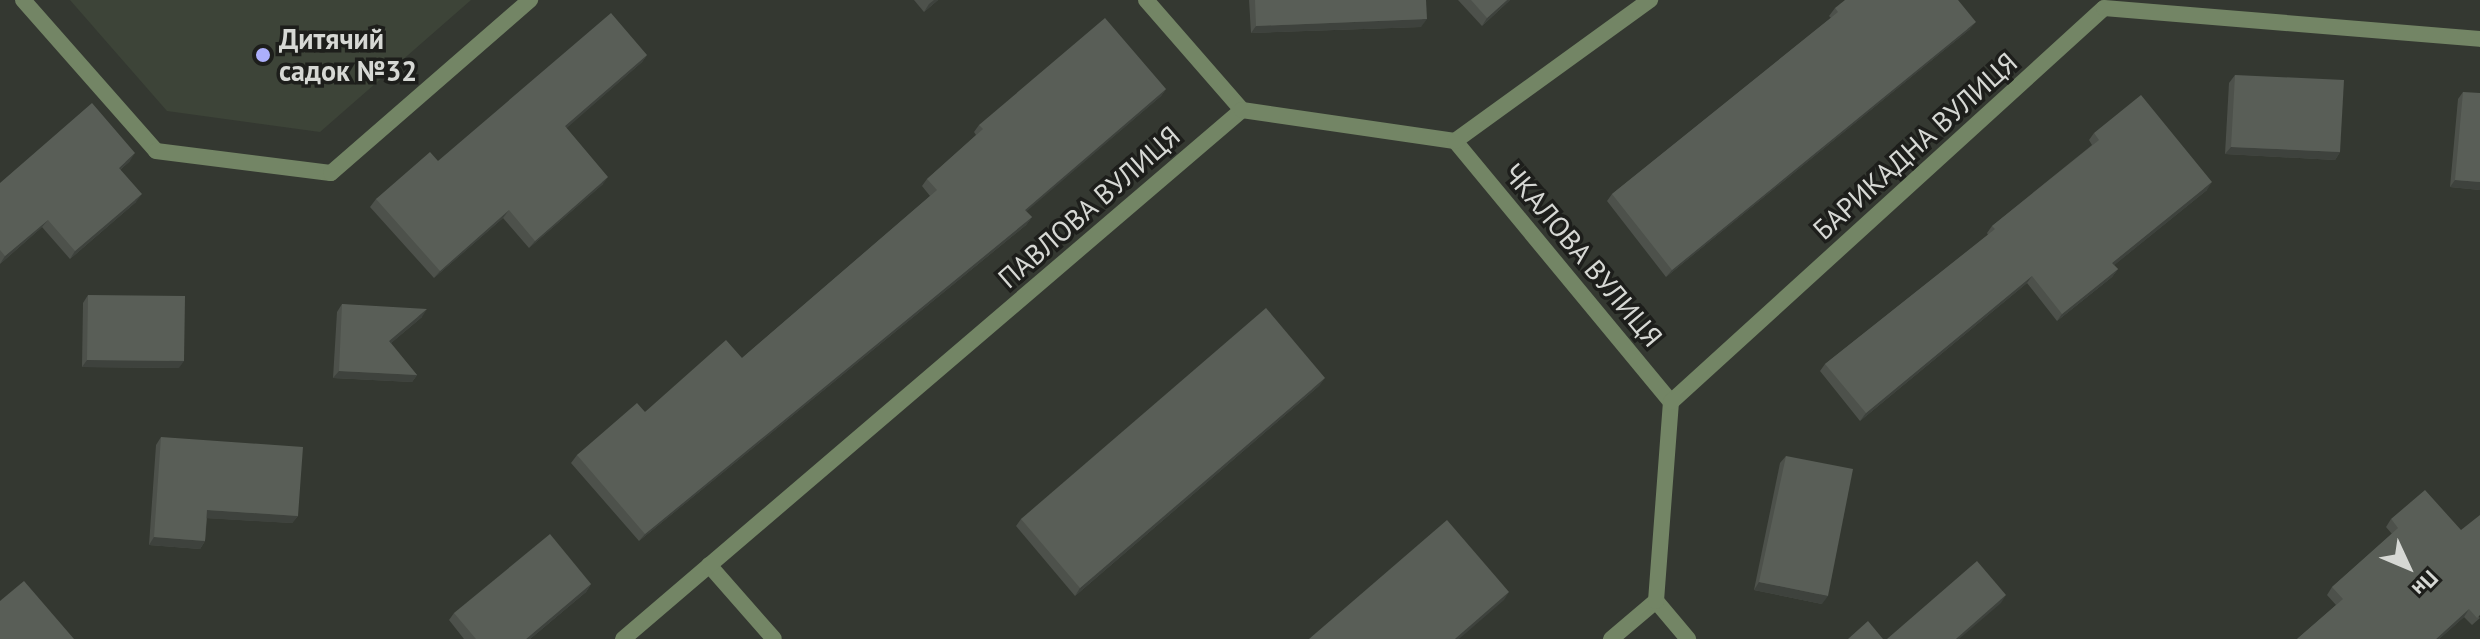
<!DOCTYPE html>
<html>
<head>
<meta charset="utf-8">
<style>
  body { margin:0 }
  #map { position:relative; width:2480px; height:639px; overflow:hidden; background:#343831; font-family:"PT Sans",sans-serif }
  div>[style] { position:absolute }
  .built>* { inset:0; background:#3d4438 }
  .minor>* { height:16px; margin:-8px; padding:0 8px; transform-origin:8px; border-radius:8px; background:#738565 }
  .wall>* { inset:0; background:#4d514b }
  .shaded-wall>* { inset:0; background:#3e423d }
  .building>* { inset:0; background:#595e57 }
  .dots>* { width:22px; height:22px; translate:-50% -50%; box-sizing:border-box; border:4px solid #1d1e1b; border-radius:50% }
  span { translate:-50% -50%; white-space:nowrap; text-align:center; line-height:1.15; -webkit-text-stroke:7px #1d1e1b; paint-order:stroke }
  .poi-label { font-size:28px; color:#d6d8d4; font-weight:700 }
  .left { translate:0 -50%; text-align:left }
  .street-label { font-size:28px; color:#d6d8d4 }
  .north { position:absolute; left:2368px; top:527px; width:80px; height:80px; -webkit-text-stroke:6px #1d1e1b; paint-order:stroke; rotate:134deg; font-size:22px; font-weight:700; line-height:32px; text-align:center; color:#d6d8d4 }
  .north::after { content:''; display:block; margin:auto; width:28px; height:36px; background:#d6d8d4; clip-path:polygon(50% 0,100% 100%,50% 72%,0 100%) }
</style>
</head>
<body>
<div id="map">
  <div class="built">
    <i style="clip-path:polygon(70px 0,471px 0,320px 132px,167px 111px)"></i>
  </div>
  <div class="minor">
    <i style="left:23px;top:0;width:201px;rotate:48.6deg"></i>
    <i style="left:156px;top:151px;width:176px;rotate:7.2deg"></i>
    <i style="left:331px;top:173px;width:264px;rotate:-41deg"></i>
    <i style="left:1146px;top:0;width:146px;rotate:48.9deg"></i>
    <i style="left:1455px;top:141px;width:339px;rotate:50.4deg"></i>
    <i style="left:709px;top:565px;width:98px;rotate:48.7deg"></i>
    <i style="left:1656px;top:601px;width:50px;rotate:49.9deg"></i>
    <i style="left:623px;top:639px;width:814px;rotate:-40.52deg"></i>
    <i style="left:1242px;top:110px;width:215px;rotate:8.3deg"></i>
    <i style="left:1455px;top:141px;width:241px;rotate:-35.9deg"></i>
    <i style="left:1611px;top:639px;width:59px;rotate:-40.2deg"></i>
    <i style="left:1656px;top:601px;width:200px;rotate:-85.7deg"></i>
    <i style="left:1671px;top:402px;width:585px;rotate:-42.3deg"></i>
    <i style="left:2104px;top:8px;width:377px;rotate:4.7deg"></i>
  </div>
  <div class="wall">
    <i style="clip-path:polygon(914px 0,938px 0,924px 12px)"></i>
    <i style="clip-path:polygon(1249px 0,1426px 0,1421px 27px,1251px 33px)"></i>
    <i style="clip-path:polygon(1458px 0,1510px 0,1482px 26px)"></i>
    <i style="clip-path:polygon(1835px 8px,1970px 29px,1666px 277px,1607px 201px,1612px 194px,1831px 18px,1829px 16px)"></i>
    <i style="clip-path:polygon(647px 55px,642px 62px,566px 128px,603px 184px,529px 248px,503px 218px,434px 278px,370px 207px,376px 199px,438px 161px)"></i>
    <i style="clip-path:polygon(2235px 75px,2340px 152px,2335px 160px,2225px 154px,2229px 83px)"></i>
    <i style="clip-path:polygon(1166px 89px,1161px 96px,1026px 211px,1032px 217px,1026px 225px,639px 541px,571px 463px,577px 455px,645px 412px,742px 358px,930px 196px,922px 186px,927px 179px,976px 135px,974px 132px,979px 125px)"></i>
    <i style="clip-path:polygon(2463px 92px,2480px 190px,2450px 187px,2458px 99px)"></i>
    <i style="clip-path:polygon(2094px 133px,2207px 190px,2114px 265px,2118px 269px,2112px 277px,2057px 321px,2027px 283px,1860px 421px,1820px 371px,1825px 364px,1988px 235px,1987px 233px,1992px 226px,2092px 145px,2089px 140px)"></i>
    <i style="clip-path:polygon(130px 161px,120px 170px,136px 202px,70px 259px,42px 227px,0 264px,0 183px)"></i>
    <i style="clip-path:polygon(88px 295px,179px 368px,82px 367px,83px 303px)"></i>
    <i style="clip-path:polygon(342px 304px,422px 317px,391px 343px,417px 375px,412px 382px,333px 378px,337px 312px)"></i>
    <i style="clip-path:polygon(1320px 385px,1075px 596px,1016px 526px,1021px 519px)"></i>
    <i style="clip-path:polygon(161px 437px,298px 516px,292px 523px,207px 518px,205px 541px,200px 549px,149px 545px,156px 445px)"></i>
    <i style="clip-path:polygon(1786px 456px,1822px 604px,1754px 590px,1780px 463px)"></i>
    <i style="clip-path:polygon(2391px 519px,2480px 618px,2472px 625px,2464px 617px,2439px 639px,2297px 639px,2336px 605px,2327px 595px,2332px 587px,2392px 534px,2386px 527px)"></i>
    <i style="clip-path:polygon(591px 584px,586px 592px,530px 639px,464px 639px,449px 620px,454px 613px)"></i>
  </div>
  <div class="shaded-wall">
    <i style="clip-path:polygon(934px 0,938px 0,924px 12px,929px 4px)"></i>
    <i style="clip-path:polygon(1507px 0,1510px 0,1482px 26px,1487px 18px)"></i>
    <i style="clip-path:polygon(1427px 19px,1421px 27px,1251px 33px,1256px 26px)"></i>
    <i style="clip-path:polygon(1976px 22px,1970px 29px,1666px 277px,1672px 270px)"></i>
    <i style="clip-path:polygon(647px 55px,642px 62px,560px 134px,565px 126px)"></i>
    <i style="clip-path:polygon(1166px 89px,1161px 96px,1020px 217px,1025px 210px)"></i>
    <i style="clip-path:polygon(2231px 147px,2340px 152px,2335px 160px,2225px 154px)"></i>
    <i style="clip-path:polygon(135px 153px,130px 161px,113px 176px,119px 168px)"></i>
    <i style="clip-path:polygon(608px 177px,603px 184px,529px 248px,535px 241px)"></i>
    <i style="clip-path:polygon(2455px 180px,2480px 182px,2480px 190px,2450px 187px)"></i>
    <i style="clip-path:polygon(2212px 182px,2207px 190px,2107px 271px,2112px 263px)"></i>
    <i style="clip-path:polygon(142px 194px,136px 202px,70px 259px,75px 251px)"></i>
    <i style="clip-path:polygon(509px 210px,503px 218px,434px 278px,440px 271px)"></i>
    <i style="clip-path:polygon(1032px 217px,1026px 225px,639px 541px,645px 534px)"></i>
    <i style="clip-path:polygon(48px 220px,42px 227px,0 264px,5px 256px)"></i>
    <i style="clip-path:polygon(2118px 269px,2112px 277px,2057px 321px,2062px 314px)"></i>
    <i style="clip-path:polygon(2032px 276px,2027px 283px,1860px 421px,1866px 413px)"></i>
    <i style="clip-path:polygon(427px 309px,422px 317px,384px 349px,389px 341px)"></i>
    <i style="clip-path:polygon(87px 360px,184px 361px,179px 368px,82px 367px)"></i>
    <i style="clip-path:polygon(339px 371px,417px 375px,412px 382px,333px 378px)"></i>
    <i style="clip-path:polygon(1325px 378px,1320px 385px,1075px 596px,1080px 588px)"></i>
    <i style="clip-path:polygon(207px 510px,298px 516px,292px 523px,202px 518px)"></i>
    <i style="clip-path:polygon(154px 537px,205px 541px,200px 549px,149px 545px)"></i>
    <i style="clip-path:polygon(1759px 582px,1828px 596px,1822px 604px,1754px 590px)"></i>
    <i style="clip-path:polygon(591px 584px,586px 592px,530px 639px,526px 639px)"></i>
    <i style="clip-path:polygon(1509px 592px,1504px 600px,1459px 639px,1455px 639px)"></i>
    <i style="clip-path:polygon(2006px 595px,2001px 603px,1959px 639px,1956px 639px)"></i>
    <i style="clip-path:polygon(2469px 609px,2464px 617px,2439px 639px,2436px 639px)"></i>
  </div>
  <div class="building">
    <i style="clip-path:polygon(1255px 0,1426px 0,1427px 19px,1256px 26px)"></i>
    <i style="clip-path:polygon(1471px 0,1507px 0,1487px 18px)"></i>
    <i style="clip-path:polygon(1845px 0,1958px 0,1976px 22px,1672px 270px,1612px 194px,1838px 12px,1835px 8px)"></i>
    <i style="clip-path:polygon(611px 13px,647px 55px,565px 126px,608px 177px,535px 241px,509px 210px,440px 271px,376px 199px,430px 152px,438px 161px)"></i>
    <i style="clip-path:polygon(1105px 18px,1166px 89px,1025px 210px,1032px 217px,645px 534px,577px 455px,637px 403px,645px 412px,726px 340px,742px 358px,937px 190px,927px 179px,983px 129px,979px 125px)"></i>
    <i style="clip-path:polygon(2235px 75px,2344px 80px,2340px 152px,2231px 147px)"></i>
    <i style="clip-path:polygon(2463px 92px,2480px 93px,2480px 182px,2455px 180px)"></i>
    <i style="clip-path:polygon(2141px 95px,2212px 182px,2112px 263px,2118px 269px,2062px 314px,2032px 276px,1866px 413px,1825px 364px,1995px 229px,1992px 226px,2099px 140px,2094px 133px)"></i>
    <i style="clip-path:polygon(92px 103px,135px 153px,119px 168px,142px 194px,75px 251px,48px 220px,5px 256px,0 250px,0 183px)"></i>
    <i style="clip-path:polygon(88px 295px,185px 296px,184px 361px,87px 360px)"></i>
    <i style="clip-path:polygon(342px 304px,427px 309px,389px 341px,417px 375px,339px 371px)"></i>
    <i style="clip-path:polygon(1266px 308px,1325px 378px,1080px 588px,1021px 519px)"></i>
    <i style="clip-path:polygon(161px 437px,303px 447px,298px 516px,207px 510px,205px 541px,154px 537px)"></i>
    <i style="clip-path:polygon(1786px 456px,1853px 469px,1828px 596px,1759px 582px)"></i>
    <i style="clip-path:polygon(2425px 490px,2461px 530px,2480px 515px,2480px 615px,2477px 618px,2469px 609px,2436px 639px,2297px 639px,2343px 599px,2332px 587px,2398px 528px,2391px 519px)"></i>
    <i style="clip-path:polygon(1447px 520px,1509px 592px,1455px 639px,1309px 639px)"></i>
    <i style="clip-path:polygon(550px 534px,591px 584px,526px 639px,476px 639px,454px 613px)"></i>
    <i style="clip-path:polygon(1977px 561px,2006px 595px,1956px 639px,1887px 639px)"></i>
    <i style="clip-path:polygon(24px 581px,74px 639px,0 639px,0 601px)"></i>
    <i style="clip-path:polygon(1868px 621px,1883px 639px,1848px 639px)"></i>
  </div>
  <div class="dots">
    <i style="left:263px;top:55px;background:#acaffb"></i>
  </div>
  <div class="poi-label">
    <span class="left" style="left:279px;top:55px">Дитячий<br>садок №32</span>
  </div>
  <div class="street-label">
    <span style="left:1915px;top:146px;rotate:-42deg">БАРИКАДНА ВУЛИЦЯ</span>
    <span style="left:1089px;top:207px;rotate:-41deg">ПАВЛОВА ВУЛИЦЯ</span>
    <span style="left:1583px;top:255px;rotate:50deg">ЧКАЛОВА ВУЛИЦЯ</span>
  </div>
  <div class="north">Пн</div>
</div>
</body>
</html>
